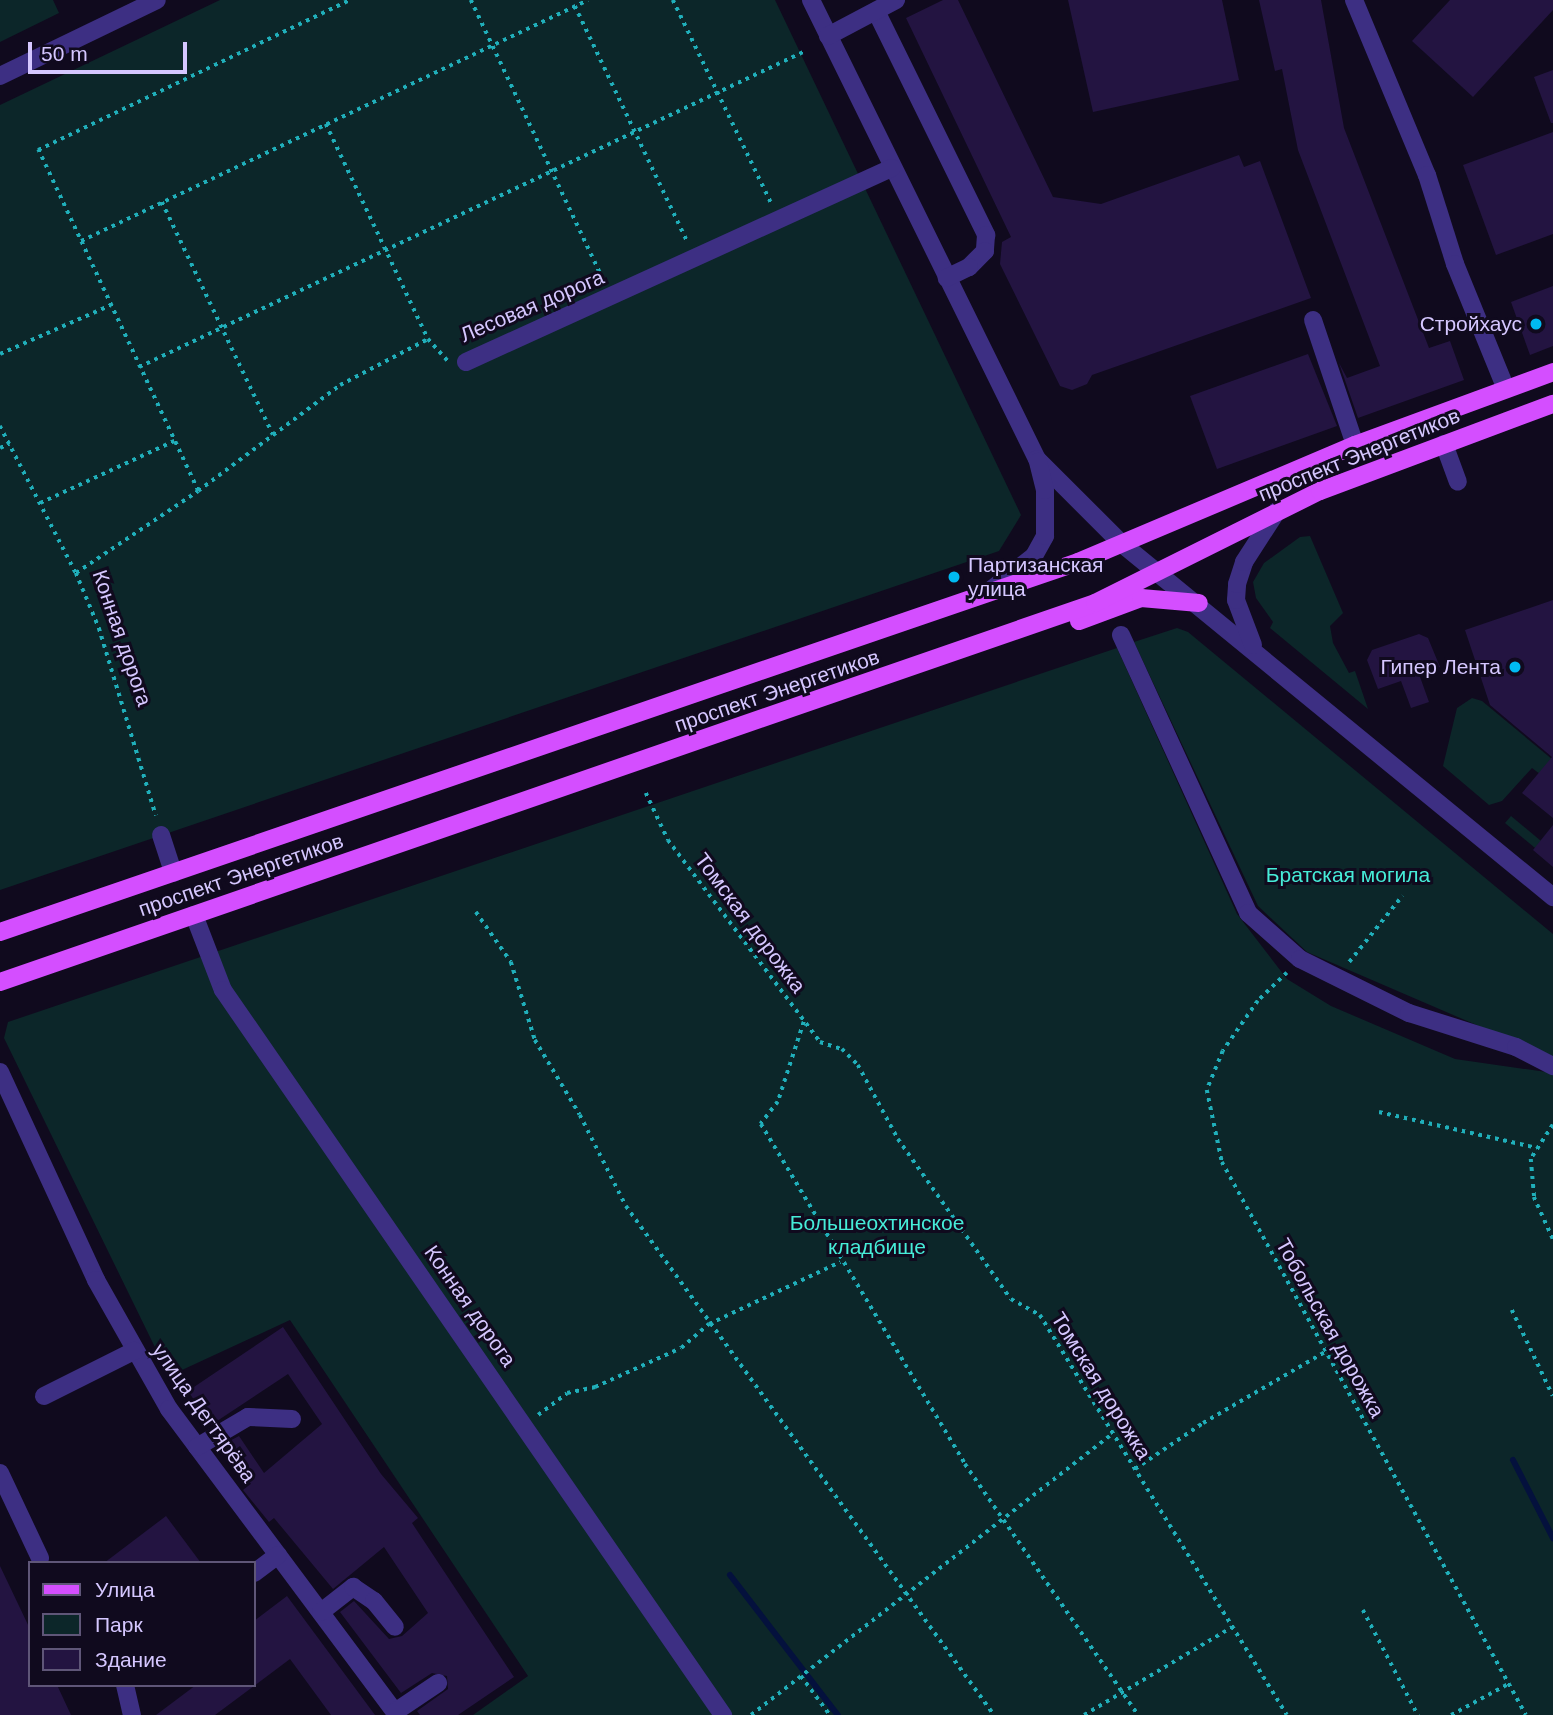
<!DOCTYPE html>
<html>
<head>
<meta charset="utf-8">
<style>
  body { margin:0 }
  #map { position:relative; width:1553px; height:1715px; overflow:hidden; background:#100a1e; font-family:Arial,sans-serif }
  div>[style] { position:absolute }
  .green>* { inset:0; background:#0c2629 }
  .stream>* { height:6px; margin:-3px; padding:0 3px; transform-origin:3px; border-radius:3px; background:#04113d }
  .building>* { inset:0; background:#231441 }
  .path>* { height:3.5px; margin-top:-1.75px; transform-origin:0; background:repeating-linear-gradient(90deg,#20afba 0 3.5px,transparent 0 8.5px) }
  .minor>* { height:18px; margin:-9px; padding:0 9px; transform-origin:9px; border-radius:9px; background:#3d2f83 }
  .major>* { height:18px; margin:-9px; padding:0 9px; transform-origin:9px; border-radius:9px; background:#d44eff }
  .dots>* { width:19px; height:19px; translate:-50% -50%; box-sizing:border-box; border:4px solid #100a1e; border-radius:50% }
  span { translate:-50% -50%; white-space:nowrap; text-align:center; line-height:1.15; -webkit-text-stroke:6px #100a1e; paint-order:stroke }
  .street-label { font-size:21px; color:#d5c7ff }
  .poi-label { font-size:21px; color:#d5c7ff }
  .right { translate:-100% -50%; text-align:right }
  .left { translate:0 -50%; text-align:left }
  .park-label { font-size:21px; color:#46ecd8 }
  .legend { position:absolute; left:28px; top:1561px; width:228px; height:126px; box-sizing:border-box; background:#100a1e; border:2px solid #5f5678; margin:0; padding:9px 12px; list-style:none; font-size:21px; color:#d5c7ff }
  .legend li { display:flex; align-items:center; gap:14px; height:35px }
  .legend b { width:35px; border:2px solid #5f5678 }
  .scale { position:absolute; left:28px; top:42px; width:159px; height:32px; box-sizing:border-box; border:4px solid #d5c7ff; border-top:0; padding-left:9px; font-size:21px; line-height:24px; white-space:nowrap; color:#d5c7ff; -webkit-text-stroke:5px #100a1e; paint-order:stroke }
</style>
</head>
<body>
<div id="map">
  <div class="green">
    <i style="clip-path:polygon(0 0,53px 0,59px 13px,0 42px)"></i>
    <i style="clip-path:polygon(220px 0,775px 0,1021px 515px,999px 551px,0 890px,0 105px)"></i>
    <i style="clip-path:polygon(1310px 536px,1343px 613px,1330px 626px,1333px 643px,1349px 673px,1355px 671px,1368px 709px,1270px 628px,1273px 622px,1256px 598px,1253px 582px,1264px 563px,1300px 537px)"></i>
    <i style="clip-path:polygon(1177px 628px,1188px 632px,1553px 934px,1553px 1058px,1307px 952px,1258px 906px,1134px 642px)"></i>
    <i style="clip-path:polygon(1117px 648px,1237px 914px,1287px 979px,1331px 1006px,1455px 1059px,1553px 1073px,1553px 1715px,473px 1715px,528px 1676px,290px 1320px,169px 1376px,4px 1038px,8px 1022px)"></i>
    <i style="clip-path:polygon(1472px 698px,1482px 701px,1553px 760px,1553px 784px,1532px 768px,1502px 801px,1489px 805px,1443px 766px,1457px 708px)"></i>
    <i style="clip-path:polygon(1511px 816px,1553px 851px,1553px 863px,1505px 823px)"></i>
  </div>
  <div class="stream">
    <i style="left:1513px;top:1460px;width:88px;rotate:62.9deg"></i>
    <i style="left:730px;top:1575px;width:177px;rotate:52.4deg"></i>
  </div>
  <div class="building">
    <i style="clip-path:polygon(943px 0,958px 0,1053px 197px,1101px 204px,1239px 155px,1244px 167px,1260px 161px,1311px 298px,1092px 375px,1087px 384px,1072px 390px,1060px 386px,1000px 264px,1002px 242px,1011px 237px,906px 18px)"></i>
    <i style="clip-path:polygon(1068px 0,1222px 0,1239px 80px,1093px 112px)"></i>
    <i style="clip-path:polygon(1259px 0,1321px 0,1344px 128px,1429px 348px,1450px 341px,1464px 380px,1358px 418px,1339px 363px,1347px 378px,1380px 366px,1298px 150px,1282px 69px,1275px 71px)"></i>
    <i style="clip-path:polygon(1450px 0,1553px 0,1553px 10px,1473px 97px,1412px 41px)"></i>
    <i style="clip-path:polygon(1553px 70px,1553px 123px,1551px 123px,1534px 77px)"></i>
    <i style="clip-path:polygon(1553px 132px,1553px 234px,1496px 255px,1463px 165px)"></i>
    <i style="clip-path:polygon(1553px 286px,1553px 346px,1530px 355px,1511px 302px)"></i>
    <i style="clip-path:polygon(1308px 354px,1337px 426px,1217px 469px,1190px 396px)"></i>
    <i style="clip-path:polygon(1553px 600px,1553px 818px,1522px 793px,1552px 757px,1490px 705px,1465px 630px)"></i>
    <i style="clip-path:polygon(1419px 634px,1428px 638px,1440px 667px,1419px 674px,1429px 702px,1411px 708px,1401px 681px,1378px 689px,1367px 660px,1372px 650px)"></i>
    <i style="clip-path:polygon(1553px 825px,1553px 867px,1533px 850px)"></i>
    <i style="clip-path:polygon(283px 1327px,381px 1474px,418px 1518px,412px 1523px,514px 1677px,458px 1715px,420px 1715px,417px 1711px,448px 1689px,447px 1676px,432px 1673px,401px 1693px,340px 1612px,354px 1601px,389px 1639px,402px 1636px,428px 1613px,384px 1547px,333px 1589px,274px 1518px,269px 1522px,243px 1490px,249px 1485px,222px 1445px,239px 1436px,264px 1473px,322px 1424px,288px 1374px,211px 1425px,188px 1391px)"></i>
    <i style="clip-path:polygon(166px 1516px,201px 1563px,104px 1563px)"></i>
    <i style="clip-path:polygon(0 1566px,30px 1629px,30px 1685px,57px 1685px,71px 1715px,0 1715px)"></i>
    <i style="clip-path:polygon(287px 1596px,375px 1715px,331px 1715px,290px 1659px,215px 1715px,156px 1715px,196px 1685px,254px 1685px,254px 1621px)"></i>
  </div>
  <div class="path">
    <i style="left:471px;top:0;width:309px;rotate:64.7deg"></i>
    <i style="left:673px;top:0;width:225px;rotate:64.2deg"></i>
    <i style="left:575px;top:6px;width:260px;rotate:64.5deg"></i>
    <i style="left:326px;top:124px;width:238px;rotate:64.6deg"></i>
    <i style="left:162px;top:202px;width:258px;rotate:64.5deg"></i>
    <i style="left:81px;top:241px;width:561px;rotate:-25.42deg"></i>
    <i style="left:0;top:354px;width:121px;rotate:-23.8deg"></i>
    <i style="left:139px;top:367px;width:735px;rotate:-25.38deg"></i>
    <i style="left:0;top:426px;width:165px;rotate:62.7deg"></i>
    <i style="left:76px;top:573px;width:60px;rotate:67.3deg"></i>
    <i style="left:99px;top:628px;width:196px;rotate:73.1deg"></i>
    <i style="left:0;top:448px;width:10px;rotate:-24deg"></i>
    <i style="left:198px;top:491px;width:377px;rotate:-115.1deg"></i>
    <i style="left:38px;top:150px;width:345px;rotate:-25.7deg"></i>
    <i style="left:40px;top:503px;width:148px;rotate:-24.8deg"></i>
    <i style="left:76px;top:573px;width:147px;rotate:-33.9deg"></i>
    <i style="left:198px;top:491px;width:177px;rotate:-36.7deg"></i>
    <i style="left:340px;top:385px;width:99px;rotate:-27.6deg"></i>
    <i style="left:428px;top:339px;width:30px;rotate:48deg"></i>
    <i style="left:646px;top:793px;width:52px;rotate:64.9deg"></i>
    <i style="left:668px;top:840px;width:253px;rotate:53deg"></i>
    <i style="left:820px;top:1042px;width:23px;rotate:18deg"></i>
    <i style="left:842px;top:1049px;width:23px;rotate:45deg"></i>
    <i style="left:858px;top:1065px;width:84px;rotate:61.6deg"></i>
    <i style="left:898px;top:1139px;width:196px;rotate:54.8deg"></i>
    <i style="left:1011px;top:1299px;width:33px;rotate:29deg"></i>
    <i style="left:1040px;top:1315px;width:470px;rotate:58.3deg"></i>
    <i style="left:476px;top:912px;width:61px;rotate:55deg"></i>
    <i style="left:511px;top:962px;width:82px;rotate:72.9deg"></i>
    <i style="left:535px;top:1040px;width:87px;rotate:59deg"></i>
    <i style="left:580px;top:1115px;width:102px;rotate:63.2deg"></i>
    <i style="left:626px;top:1206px;width:628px;rotate:54.13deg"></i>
    <i style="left:1349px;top:962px;width:85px;rotate:-51.2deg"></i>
    <i style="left:1287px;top:973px;width:40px;rotate:136deg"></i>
    <i style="left:1258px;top:1001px;width:61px;rotate:125deg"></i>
    <i style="left:1223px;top:1051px;width:42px;rotate:112.3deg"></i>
    <i style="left:1207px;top:1090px;width:74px;rotate:78.2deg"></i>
    <i style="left:1222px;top:1162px;width:631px;rotate:61.2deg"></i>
    <i style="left:804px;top:1022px;width:84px;rotate:108deg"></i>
    <i style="left:778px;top:1102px;width:28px;rotate:128deg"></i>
    <i style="left:761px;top:1124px;width:397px;rotate:59deg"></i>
    <i style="left:965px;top:1464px;width:305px;rotate:55.4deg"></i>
    <i style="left:1379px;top:1112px;width:162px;rotate:12.8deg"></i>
    <i style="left:1553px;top:1125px;width:40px;rotate:122.9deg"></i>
    <i style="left:1531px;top:1159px;width:38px;rotate:85deg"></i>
    <i style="left:1534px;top:1197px;width:46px;rotate:65.7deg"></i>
    <i style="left:1512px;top:1310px;width:95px;rotate:64.5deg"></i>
    <i style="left:538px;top:1415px;width:36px;rotate:-37deg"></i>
    <i style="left:567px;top:1393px;width:29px;rotate:-12deg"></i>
    <i style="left:595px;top:1387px;width:94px;rotate:-24.4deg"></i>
    <i style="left:681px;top:1348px;width:37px;rotate:-41deg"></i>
    <i style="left:709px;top:1324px;width:145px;rotate:-25.3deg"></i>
    <i style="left:1135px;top:1469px;width:82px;rotate:-34.1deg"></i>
    <i style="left:1203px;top:1423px;width:141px;rotate:-30.2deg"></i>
    <i style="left:1363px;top:1610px;width:119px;rotate:62.4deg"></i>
    <i style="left:801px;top:1676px;width:49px;rotate:53.4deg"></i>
    <i style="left:751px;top:1715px;width:459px;rotate:-37.9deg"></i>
    <i style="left:1084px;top:1715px;width:172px;rotate:-30.7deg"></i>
    <i style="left:1451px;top:1715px;width:65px;rotate:-28.5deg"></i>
  </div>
  <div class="minor">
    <i style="left:811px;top:0;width:512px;rotate:63.79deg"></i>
    <i style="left:1037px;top:459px;width:119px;rotate:45deg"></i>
    <i style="left:1121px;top:543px;width:559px;rotate:39.33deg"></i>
    <i style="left:1354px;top:0;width:190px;rotate:67.4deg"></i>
    <i style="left:1427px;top:175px;width:93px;rotate:72.5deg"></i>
    <i style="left:1455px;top:264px;width:135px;rotate:67.8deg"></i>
    <i style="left:876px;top:11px;width:250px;rotate:63.8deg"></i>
    <i style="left:986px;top:235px;width:16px;rotate:94deg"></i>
    <i style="left:985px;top:251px;width:23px;rotate:135deg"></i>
    <i style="left:969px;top:267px;width:25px;rotate:154deg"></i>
    <i style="left:828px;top:36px;width:77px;rotate:-27.9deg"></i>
    <i style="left:0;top:76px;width:174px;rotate:-25.8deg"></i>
    <i style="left:1313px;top:320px;width:132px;rotate:71.4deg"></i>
    <i style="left:466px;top:362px;width:468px;rotate:-24.5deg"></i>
    <i style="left:1444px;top:444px;width:40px;rotate:69.8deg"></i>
    <i style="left:992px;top:589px;width:53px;rotate:-38.2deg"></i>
    <i style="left:1034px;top:556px;width:23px;rotate:-61deg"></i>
    <i style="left:1045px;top:536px;width:46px;rotate:-90deg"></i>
    <i style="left:1045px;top:490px;width:29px;rotate:-104deg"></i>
    <i style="left:1121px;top:635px;width:306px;rotate:65.4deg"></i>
    <i style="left:1248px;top:913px;width:69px;rotate:41.5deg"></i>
    <i style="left:1300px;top:959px;width:122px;rotate:26.4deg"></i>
    <i style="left:1409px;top:1013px;width:112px;rotate:17.6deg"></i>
    <i style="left:1516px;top:1047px;width:42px;rotate:27.2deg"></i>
    <i style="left:1253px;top:645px;width:48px;rotate:-110.7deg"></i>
    <i style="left:1236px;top:600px;width:16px;rotate:-86deg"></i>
    <i style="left:1237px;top:584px;width:23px;rotate:-72deg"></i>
    <i style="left:1244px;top:562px;width:61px;rotate:-57.1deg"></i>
    <i style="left:161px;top:835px;width:40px;rotate:72deg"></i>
    <i style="left:194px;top:915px;width:80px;rotate:68.9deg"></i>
    <i style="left:223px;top:990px;width:881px;rotate:55.41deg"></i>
    <i style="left:0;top:1072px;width:229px;rotate:65.2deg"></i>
    <i style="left:96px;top:1280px;width:148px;rotate:60.5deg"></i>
    <i style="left:169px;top:1409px;width:382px;rotate:53.3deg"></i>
    <i style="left:44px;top:1396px;width:101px;rotate:-26.6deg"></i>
    <i style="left:197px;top:1447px;width:59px;rotate:-30.5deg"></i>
    <i style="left:248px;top:1417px;width:44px;rotate:2.6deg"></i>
    <i style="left:0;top:1473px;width:94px;rotate:64.8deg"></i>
    <i style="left:254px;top:1573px;width:30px;rotate:-37deg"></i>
    <i style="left:321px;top:1612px;width:41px;rotate:-38deg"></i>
    <i style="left:353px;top:1587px;width:25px;rotate:34deg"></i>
    <i style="left:374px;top:1601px;width:33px;rotate:51deg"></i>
    <i style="left:125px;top:1685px;width:31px;rotate:77deg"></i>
    <i style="left:395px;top:1712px;width:52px;rotate:-34deg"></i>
  </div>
  <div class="major">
    <i style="left:1079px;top:621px;width:66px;rotate:-20.4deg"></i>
    <i style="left:1141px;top:598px;width:58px;rotate:4.9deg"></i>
    <i style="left:0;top:932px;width:1140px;rotate:-18.94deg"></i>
    <i style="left:1078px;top:562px;width:301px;rotate:-22.9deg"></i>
    <i style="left:1355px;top:445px;width:211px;rotate:-20.2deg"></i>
    <i style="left:0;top:982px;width:1159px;rotate:-19.09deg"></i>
    <i style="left:1095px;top:603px;width:251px;rotate:-26.5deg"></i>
    <i style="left:1320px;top:491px;width:249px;rotate:-20.5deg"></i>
  </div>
  <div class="dots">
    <i style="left:1536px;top:324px;background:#00baf2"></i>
    <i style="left:954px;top:577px;background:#00baf2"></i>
    <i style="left:1515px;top:667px;background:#00baf2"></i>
  </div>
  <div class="street-label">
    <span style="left:532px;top:306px;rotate:-23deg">Лесовая дорога</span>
    <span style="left:1359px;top:455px;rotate:-22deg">проспект Энергетиков</span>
    <span style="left:122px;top:638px;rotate:71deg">Конная дорога</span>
    <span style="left:777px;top:691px;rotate:-19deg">проспект Энергетиков</span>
    <span style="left:241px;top:875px;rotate:-19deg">проспект Энергетиков</span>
    <span style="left:750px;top:923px;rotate:53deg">Томская дорожка</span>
    <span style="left:470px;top:1306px;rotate:55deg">Конная дорога</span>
    <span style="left:1330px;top:1328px;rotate:61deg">Тобольская дорожка</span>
    <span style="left:1101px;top:1386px;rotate:58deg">Томская дорожка</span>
    <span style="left:204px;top:1413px;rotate:55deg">улица Дегтярёва</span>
  </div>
  <div class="poi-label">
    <span class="right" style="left:1522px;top:324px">Стройхаус</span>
    <span class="left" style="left:968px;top:577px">Партизанская<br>улица</span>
    <span class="right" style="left:1501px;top:667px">Гипер Лента</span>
  </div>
  <div class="park-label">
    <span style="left:1348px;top:875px">Братская могила</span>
    <span style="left:877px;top:1235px">Большеохтинское<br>кладбище</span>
  </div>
  <ul class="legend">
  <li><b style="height:9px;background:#d44eff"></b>Улица</li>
  <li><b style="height:19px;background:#0c2629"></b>Парк</li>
  <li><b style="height:19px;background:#231441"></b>Здание</li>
  </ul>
  <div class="scale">50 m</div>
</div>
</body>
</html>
